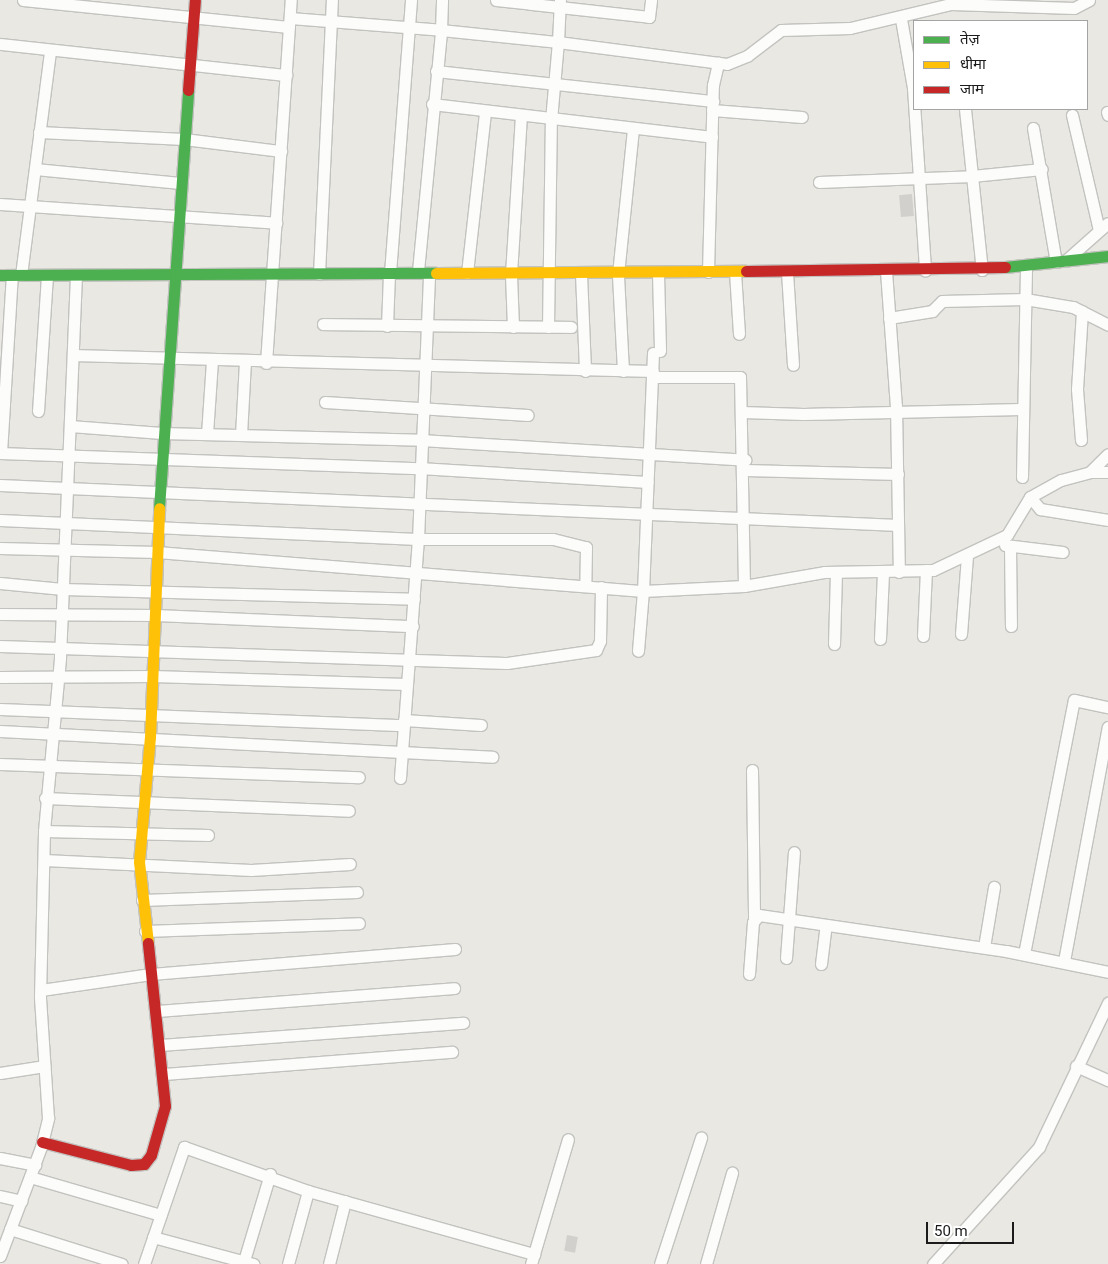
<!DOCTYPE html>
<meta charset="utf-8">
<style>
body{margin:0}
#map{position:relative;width:1108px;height:1264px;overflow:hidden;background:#eae8e3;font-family:Roboto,"Noto Sans Devanagari",sans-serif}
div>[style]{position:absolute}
.building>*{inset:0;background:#d2d0cc;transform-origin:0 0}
.roads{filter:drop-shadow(1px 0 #c2c2bf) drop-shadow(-1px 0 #c2c2bf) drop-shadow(0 1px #c2c2bf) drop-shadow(0 -1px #c2c2bf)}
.street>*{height:11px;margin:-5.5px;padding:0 5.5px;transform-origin:5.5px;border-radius:5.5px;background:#fcfcfb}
.fast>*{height:11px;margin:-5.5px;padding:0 5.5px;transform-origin:5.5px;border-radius:5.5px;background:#4caf50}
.slow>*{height:11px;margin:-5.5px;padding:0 5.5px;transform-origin:5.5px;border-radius:5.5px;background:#ffc107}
.jam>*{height:11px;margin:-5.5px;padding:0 5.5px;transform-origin:5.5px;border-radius:5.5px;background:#c62828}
span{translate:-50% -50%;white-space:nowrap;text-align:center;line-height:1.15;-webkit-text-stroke:4px #fff;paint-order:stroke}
.legend{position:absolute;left:913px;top:20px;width:175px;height:90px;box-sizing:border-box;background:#fff;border:1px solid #a4a4a4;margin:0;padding:6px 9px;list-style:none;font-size:15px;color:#1b1b1b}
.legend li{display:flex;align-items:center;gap:10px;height:25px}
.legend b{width:25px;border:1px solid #a4a4a4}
.scale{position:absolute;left:926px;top:1222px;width:88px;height:22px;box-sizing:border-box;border:2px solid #1b1b1b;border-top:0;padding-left:6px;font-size:15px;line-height:18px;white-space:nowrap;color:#1b1b1b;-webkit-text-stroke:4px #fff;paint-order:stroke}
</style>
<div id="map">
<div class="building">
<i style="left:912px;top:194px;width:22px;height:13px;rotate:85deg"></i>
<i style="left:567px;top:1235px;width:11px;height:16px;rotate:10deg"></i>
</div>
<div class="roads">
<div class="street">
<i style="left:23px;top:0;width:267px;rotate:5.8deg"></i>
<i style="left:496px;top:0;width:154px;rotate:6.3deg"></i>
<i style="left:649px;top:17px;width:17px;rotate:-83deg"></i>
<i style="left:290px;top:18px;width:151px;rotate:4.5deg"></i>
<i style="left:441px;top:30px;width:30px;rotate:-88deg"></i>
<i style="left:901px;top:19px;width:70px;rotate:80.1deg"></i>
<i style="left:913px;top:88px;width:183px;rotate:86.2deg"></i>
<i style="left:0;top:44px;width:288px;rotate:6.2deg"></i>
<i style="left:436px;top:71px;width:279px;rotate:6.2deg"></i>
<i style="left:432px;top:104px;width:282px;rotate:6.7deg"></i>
<i style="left:965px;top:109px;width:162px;rotate:84deg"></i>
<i style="left:712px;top:110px;width:90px;rotate:4.4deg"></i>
<i style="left:1107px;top:112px;width:3px;rotate:72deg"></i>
<i style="left:1072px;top:115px;width:118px;rotate:76.8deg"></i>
<i style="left:1033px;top:128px;width:136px;rotate:80.3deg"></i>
<i style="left:39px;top:132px;width:145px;rotate:2.8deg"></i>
<i style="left:184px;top:139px;width:98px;rotate:7.1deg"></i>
<i style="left:35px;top:169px;width:146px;rotate:5.5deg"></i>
<i style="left:819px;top:182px;width:153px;rotate:-2.2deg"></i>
<i style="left:972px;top:176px;width:70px;rotate:-5.7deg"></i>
<i style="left:0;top:204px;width:277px;rotate:3.9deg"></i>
<i style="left:1065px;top:261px;width:57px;rotate:-41.5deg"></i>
<i style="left:418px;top:271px;width:242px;rotate:-84.5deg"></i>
<i style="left:441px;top:30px;width:118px;rotate:5.9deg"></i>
<i style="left:558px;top:42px;width:42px;rotate:-87.3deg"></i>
<i style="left:886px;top:271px;width:135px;rotate:85.8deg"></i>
<i style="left:896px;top:406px;width:166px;rotate:89deg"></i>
<i style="left:708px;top:272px;width:187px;rotate:-88.5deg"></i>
<i style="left:713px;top:85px;width:23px;rotate:-77deg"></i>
<i style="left:735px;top:272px;width:62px;rotate:86.3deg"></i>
<i style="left:787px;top:272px;width:93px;rotate:86.3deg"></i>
<i style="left:390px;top:273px;width:274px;rotate:-85.6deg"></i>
<i style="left:467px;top:273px;width:161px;rotate:-83.6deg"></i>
<i style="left:658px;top:273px;width:78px;rotate:88.5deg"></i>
<i style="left:319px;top:274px;width:274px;rotate:-87.3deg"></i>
<i style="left:581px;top:274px;width:97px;rotate:87.6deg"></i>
<i style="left:21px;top:275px;width:226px;rotate:-82.6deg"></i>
<i style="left:889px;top:318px;width:44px;rotate:-9.2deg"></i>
<i style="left:932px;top:311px;width:14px;rotate:-45deg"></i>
<i style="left:942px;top:301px;width:83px;rotate:-1.4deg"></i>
<i style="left:1025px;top:299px;width:49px;rotate:9.5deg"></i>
<i style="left:1073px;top:307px;width:39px;rotate:27deg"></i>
<i style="left:323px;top:324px;width:248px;rotate:0.7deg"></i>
<i style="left:387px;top:326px;width:53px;rotate:-87.8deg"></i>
<i style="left:513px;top:327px;width:53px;rotate:-92.2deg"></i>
<i style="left:511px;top:274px;width:157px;rotate:-86.4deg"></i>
<i style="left:548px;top:327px;width:207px;rotate:-89.2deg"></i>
<i style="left:551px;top:120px;width:78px;rotate:-84.9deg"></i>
<i style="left:558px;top:42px;width:170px;rotate:7.4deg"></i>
<i style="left:727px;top:64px;width:22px;rotate:-22deg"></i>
<i style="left:747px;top:56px;width:43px;rotate:-37.4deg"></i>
<i style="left:781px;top:30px;width:69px;rotate:-1.7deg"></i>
<i style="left:850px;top:28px;width:104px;rotate:-13.4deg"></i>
<i style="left:951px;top:4px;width:123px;rotate:1.9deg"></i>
<i style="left:1074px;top:8px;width:17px;rotate:-28deg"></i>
<i style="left:653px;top:353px;width:238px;rotate:92.4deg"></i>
<i style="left:643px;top:591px;width:101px;rotate:-2.8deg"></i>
<i style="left:744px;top:586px;width:81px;rotate:-9.9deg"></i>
<i style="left:824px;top:572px;width:109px;rotate:-1.1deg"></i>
<i style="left:933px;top:570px;width:82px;rotate:-25.3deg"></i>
<i style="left:1007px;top:535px;width:44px;rotate:-58.8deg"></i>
<i style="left:1030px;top:497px;width:16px;rotate:50deg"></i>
<i style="left:1040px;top:509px;width:69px;rotate:9.2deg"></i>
<i style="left:73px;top:355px;width:580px;rotate:1.58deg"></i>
<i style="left:266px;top:363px;width:364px;rotate:-86.1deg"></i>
<i style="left:623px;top:371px;width:97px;rotate:-93deg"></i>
<i style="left:618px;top:274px;width:146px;rotate:-84.1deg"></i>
<i style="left:652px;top:377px;width:88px"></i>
<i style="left:740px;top:377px;width:209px;rotate:88.9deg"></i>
<i style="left:325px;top:402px;width:203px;rotate:3.7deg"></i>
<i style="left:38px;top:411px;width:135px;rotate:-86.2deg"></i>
<i style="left:742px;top:412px;width:61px;rotate:1.9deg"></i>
<i style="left:803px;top:414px;width:218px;rotate:-1.3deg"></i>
<i style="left:70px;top:426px;width:92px;rotate:4.4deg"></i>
<i style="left:162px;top:433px;width:259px;rotate:1.5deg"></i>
<i style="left:421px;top:440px;width:325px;rotate:3.5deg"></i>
<i style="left:207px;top:434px;width:73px;rotate:-86.1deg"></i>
<i style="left:241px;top:435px;width:73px;rotate:-86.9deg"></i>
<i style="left:1081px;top:440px;width:51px;rotate:-94.5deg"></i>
<i style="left:1077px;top:389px;width:78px;rotate:-86.3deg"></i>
<i style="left:0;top:453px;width:419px;rotate:2.1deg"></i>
<i style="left:419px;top:468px;width:229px;rotate:3.5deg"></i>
<i style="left:1px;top:453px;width:178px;rotate:-86.5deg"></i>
<i style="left:745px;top:470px;width:153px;rotate:1.5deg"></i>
<i style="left:1090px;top:472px;width:18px"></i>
<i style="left:1022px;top:477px;width:212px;rotate:-88.9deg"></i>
<i style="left:0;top:485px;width:899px;rotate:2.55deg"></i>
<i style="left:1030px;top:497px;width:35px;rotate:-29deg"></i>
<i style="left:1061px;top:480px;width:30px;rotate:-15deg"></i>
<i style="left:1090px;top:472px;width:25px;rotate:-45deg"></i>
<i style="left:0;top:520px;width:418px;rotate:2.6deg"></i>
<i style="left:418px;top:539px;width:135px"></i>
<i style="left:553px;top:539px;width:34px;rotate:14deg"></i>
<i style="left:586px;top:547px;width:39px;rotate:91deg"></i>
<i style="left:1005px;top:545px;width:58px;rotate:6.9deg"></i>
<i style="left:1010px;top:546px;width:80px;rotate:89.3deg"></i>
<i style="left:0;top:548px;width:157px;rotate:1.5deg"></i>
<i style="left:157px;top:552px;width:488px;rotate:4.6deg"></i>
<i style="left:643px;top:591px;width:60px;rotate:94.8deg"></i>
<i style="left:0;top:583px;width:63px;rotate:5.4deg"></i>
<i style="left:63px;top:589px;width:351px;rotate:1.6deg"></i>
<i style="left:0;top:614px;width:156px;rotate:0.4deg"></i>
<i style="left:156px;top:615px;width:257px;rotate:2.5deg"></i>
<i style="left:961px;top:634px;width:78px;rotate:-85.6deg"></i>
<i style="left:923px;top:636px;width:66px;rotate:-87.4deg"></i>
<i style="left:880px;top:639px;width:66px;rotate:-87.4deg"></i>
<i style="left:834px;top:644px;width:71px;rotate:-88.4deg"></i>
<i style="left:0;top:646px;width:507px;rotate:1.92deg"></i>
<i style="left:507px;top:663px;width:90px;rotate:-8.3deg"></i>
<i style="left:596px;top:650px;width:10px;rotate:-66deg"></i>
<i style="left:600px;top:641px;width:54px;rotate:-88.9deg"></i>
<i style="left:0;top:677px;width:153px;rotate:-0.4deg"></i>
<i style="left:153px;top:676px;width:253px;rotate:1.8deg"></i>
<i style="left:0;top:709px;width:403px;rotate:2.3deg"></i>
<i style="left:404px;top:720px;width:77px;rotate:3.7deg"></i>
<i style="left:0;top:731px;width:493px;rotate:3deg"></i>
<i style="left:0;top:764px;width:359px;rotate:2.1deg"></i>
<i style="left:752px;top:770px;width:148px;rotate:89.2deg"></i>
<i style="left:400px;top:778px;width:240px;rotate:-85.7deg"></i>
<i style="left:418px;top:539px;width:266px;rotate:-87.6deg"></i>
<i style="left:45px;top:798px;width:304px;rotate:2.4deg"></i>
<i style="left:44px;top:831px;width:164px;rotate:1.4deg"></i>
<i style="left:44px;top:860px;width:207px;rotate:2.8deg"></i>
<i style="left:251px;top:870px;width:99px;rotate:-3.5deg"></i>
<i style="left:142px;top:900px;width:215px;rotate:-2.1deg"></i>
<i style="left:145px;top:931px;width:214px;rotate:-2.1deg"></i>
<i style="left:984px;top:947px;width:61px;rotate:-80.5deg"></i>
<i style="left:1024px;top:954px;width:259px;rotate:-78.9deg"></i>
<i style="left:1074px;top:700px;width:35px;rotate:12deg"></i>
<i style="left:786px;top:958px;width:106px;rotate:-85.7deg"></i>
<i style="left:1064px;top:961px;width:238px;rotate:-79.4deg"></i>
<i style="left:821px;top:964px;width:39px;rotate:-83deg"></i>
<i style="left:749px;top:974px;width:52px;rotate:-85.6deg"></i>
<i style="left:753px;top:922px;width:9px;rotate:-49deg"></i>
<i style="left:759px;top:915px;width:250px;rotate:8.3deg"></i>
<i style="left:1006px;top:951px;width:104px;rotate:11.6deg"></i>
<i style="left:41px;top:990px;width:111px;rotate:-8.3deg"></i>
<i style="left:151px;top:974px;width:305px;rotate:-4.7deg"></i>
<i style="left:157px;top:1011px;width:298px;rotate:-4.4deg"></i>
<i style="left:160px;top:1045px;width:304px;rotate:-4.2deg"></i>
<i style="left:1076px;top:1066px;width:35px;rotate:24deg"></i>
<i style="left:0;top:1073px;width:45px;rotate:-9deg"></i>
<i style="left:164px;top:1074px;width:289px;rotate:-4.4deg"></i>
<i style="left:0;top:1158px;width:36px;rotate:11deg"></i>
<i style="left:30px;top:1177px;width:136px;rotate:16.2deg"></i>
<i style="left:0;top:1196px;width:22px;rotate:13deg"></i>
<i style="left:10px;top:1229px;width:117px;rotate:17.4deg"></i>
<i style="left:153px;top:1237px;width:104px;rotate:15.1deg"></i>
<i style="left:0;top:1256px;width:116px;rotate:-69.4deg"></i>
<i style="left:41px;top:1147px;width:30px;rotate:-76deg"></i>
<i style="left:48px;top:1118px;width:122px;rotate:-93.8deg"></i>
<i style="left:40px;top:996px;width:165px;rotate:-88.6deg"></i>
<i style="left:44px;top:831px;width:175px;rotate:-84.7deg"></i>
<i style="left:60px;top:657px;width:382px;rotate:-87.6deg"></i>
<i style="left:144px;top:1264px;width:124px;rotate:-71.1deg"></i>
<i style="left:184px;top:1147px;width:132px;rotate:19.5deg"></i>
<i style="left:308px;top:1191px;width:235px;rotate:15.6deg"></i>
<i style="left:243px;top:1264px;width:94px;rotate:-73.3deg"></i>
<i style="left:288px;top:1264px;width:76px;rotate:-74.7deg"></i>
<i style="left:329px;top:1264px;width:65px;rotate:-75.7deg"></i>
<i style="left:531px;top:1264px;width:130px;rotate:-73.5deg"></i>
<i style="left:660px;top:1264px;width:133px;rotate:-72deg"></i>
<i style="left:706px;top:1264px;width:95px;rotate:-74.1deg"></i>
<i style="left:933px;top:1264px;width:158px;rotate:-47.8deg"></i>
<i style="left:1039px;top:1147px;width:160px;rotate:-64.4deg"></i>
</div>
<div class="fast">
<i style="left:1005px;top:267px;width:104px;rotate:-6.1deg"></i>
<i style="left:0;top:275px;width:436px;rotate:-0.3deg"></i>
<i style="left:159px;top:508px;width:419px;rotate:-86deg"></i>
</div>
<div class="slow">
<i style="left:436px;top:273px;width:310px;rotate:-0.4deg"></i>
<i style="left:148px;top:943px;width:81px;rotate:-96.3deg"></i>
<i style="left:139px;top:862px;width:125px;rotate:-85deg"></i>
<i style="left:150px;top:737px;width:229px;rotate:-87.7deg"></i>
</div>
<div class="jam">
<i style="left:188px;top:90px;width:90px;rotate:-85.6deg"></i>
<i style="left:746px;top:271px;width:259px;rotate:-0.9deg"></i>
<i style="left:42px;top:1142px;width:92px;rotate:14.5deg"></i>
<i style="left:131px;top:1165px;width:13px;rotate:-4deg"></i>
<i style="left:144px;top:1164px;width:11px;rotate:-52deg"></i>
<i style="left:151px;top:1155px;width:51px;rotate:-74.1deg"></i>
<i style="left:165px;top:1106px;width:164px;rotate:-96deg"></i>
</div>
</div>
<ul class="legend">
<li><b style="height:6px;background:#4caf50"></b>तेज़</li>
<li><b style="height:6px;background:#ffc107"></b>धीमा</li>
<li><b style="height:6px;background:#c62828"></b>जाम</li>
</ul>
<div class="scale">50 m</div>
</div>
